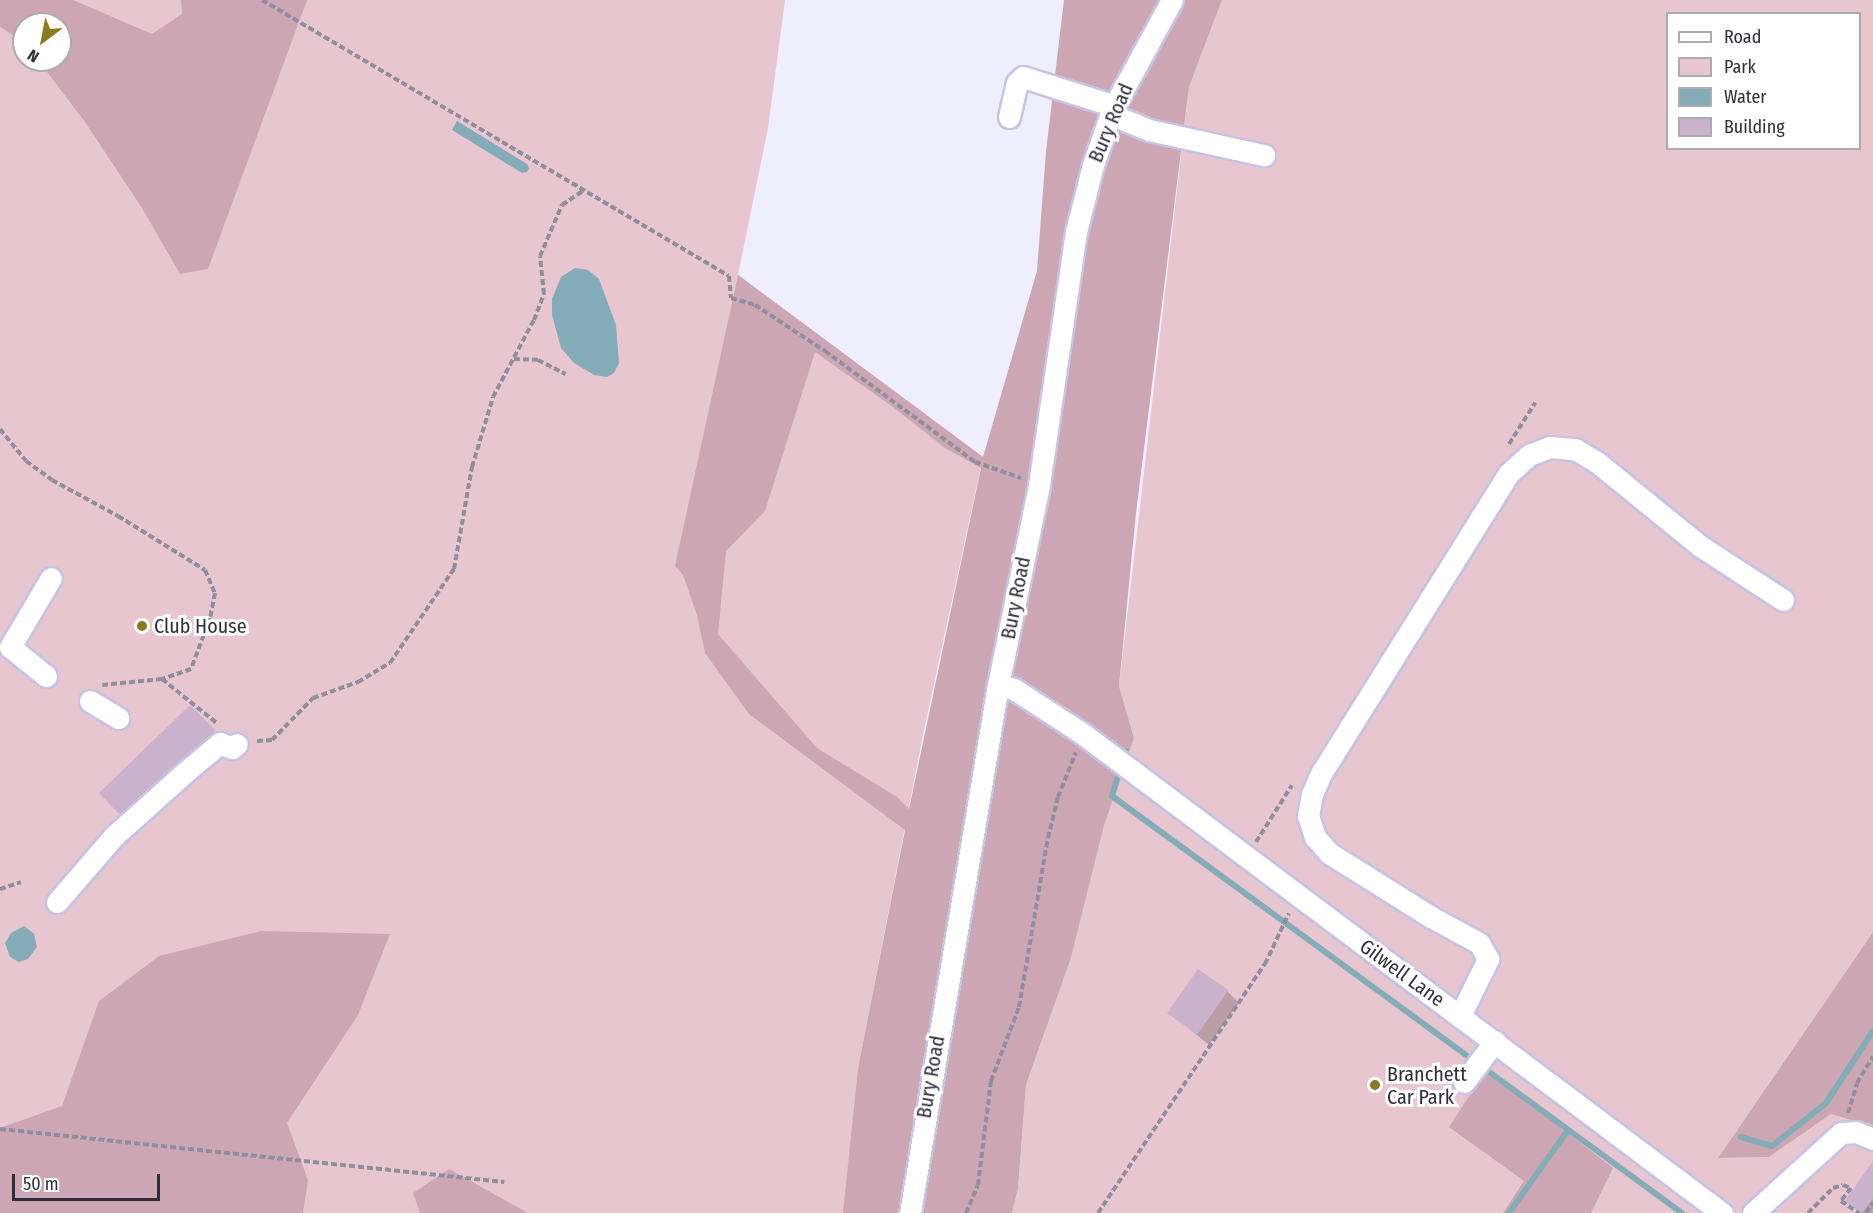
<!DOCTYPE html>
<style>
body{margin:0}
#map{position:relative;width:1873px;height:1213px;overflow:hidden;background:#efeefc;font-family:"Fira Sans Condensed",sans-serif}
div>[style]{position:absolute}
.green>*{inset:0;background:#e8c6d0}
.forest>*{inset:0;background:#cca6b2}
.water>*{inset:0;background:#84abb8}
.shadow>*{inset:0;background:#0003;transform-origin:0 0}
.stream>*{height:6px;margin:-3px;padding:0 3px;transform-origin:3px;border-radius:3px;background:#84abb8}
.building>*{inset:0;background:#cab1cc;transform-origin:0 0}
.path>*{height:4px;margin-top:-2px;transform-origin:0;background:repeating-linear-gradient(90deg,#8f8e9c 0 6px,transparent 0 9px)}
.roads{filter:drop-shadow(2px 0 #c6c3e5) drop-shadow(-2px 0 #c6c3e5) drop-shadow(0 2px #c6c3e5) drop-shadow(0 -2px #c6c3e5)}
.minor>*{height:21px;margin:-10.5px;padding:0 10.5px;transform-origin:10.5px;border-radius:10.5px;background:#fff}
.dots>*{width:16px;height:16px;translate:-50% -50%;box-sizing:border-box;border:3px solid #fff;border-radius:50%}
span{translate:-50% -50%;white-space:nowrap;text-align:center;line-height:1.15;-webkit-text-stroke:6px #fff;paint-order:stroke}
.street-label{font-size:20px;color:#2e2d3a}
.poi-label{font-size:20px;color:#2e2d3a}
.left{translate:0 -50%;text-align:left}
.legend{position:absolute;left:1666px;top:12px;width:195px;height:138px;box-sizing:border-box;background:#fff;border:2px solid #ababb0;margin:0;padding:8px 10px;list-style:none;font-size:18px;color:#2e2d3a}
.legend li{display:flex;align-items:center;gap:12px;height:30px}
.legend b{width:30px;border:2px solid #ababb0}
.north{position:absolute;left:12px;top:12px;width:60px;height:60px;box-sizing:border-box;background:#fff;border:2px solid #ababb0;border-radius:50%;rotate:212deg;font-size:16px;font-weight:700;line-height:24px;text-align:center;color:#2e2d3a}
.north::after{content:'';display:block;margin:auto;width:21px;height:27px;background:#8b7b20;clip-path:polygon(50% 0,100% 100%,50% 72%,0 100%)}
.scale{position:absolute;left:12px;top:1174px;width:148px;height:27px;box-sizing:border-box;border:3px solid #2e2d3a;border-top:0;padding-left:8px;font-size:18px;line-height:21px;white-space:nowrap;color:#2e2d3a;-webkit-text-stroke:4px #fff;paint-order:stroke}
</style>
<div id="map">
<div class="green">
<i style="clip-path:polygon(evenodd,0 0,785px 0,768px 128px,738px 275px,983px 457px,924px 730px,858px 1068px,844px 1213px,0 1213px,0 0,24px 24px,60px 24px,60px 60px,24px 60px,24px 24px)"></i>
<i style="clip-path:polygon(evenodd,1222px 0,1873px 0,1873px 932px,1718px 1158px,1769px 1157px,1831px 1114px,1873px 1078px,1873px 1213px,1012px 1213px,1018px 1189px,1026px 1085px,1071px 958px,1104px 826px,1134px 738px,1119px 686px,1189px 87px,1222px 0,1668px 14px,1860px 14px,1860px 148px,1668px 148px,1668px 14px)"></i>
</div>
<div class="forest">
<i style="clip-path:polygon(0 0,73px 0,152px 34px,182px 14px,181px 0,307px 0,208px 269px,180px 274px,142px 208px,85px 122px,38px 60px,60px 60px,60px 24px,24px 24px,24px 42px,0 27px)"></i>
<i style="clip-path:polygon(evenodd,1064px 0,1222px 0,1189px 87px,1136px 513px,1119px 686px,1134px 738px,1104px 826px,1071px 958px,1026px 1085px,1018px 1189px,1012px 1213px,843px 1213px,858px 1068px,905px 830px,749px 714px,705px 653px,697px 615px,683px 575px,675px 566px,738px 275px,983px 457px,1037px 271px,1046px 151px,1064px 0,815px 352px,893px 407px,945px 448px,981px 468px,909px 809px,897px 797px,817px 748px,718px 634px,726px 551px,765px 511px,815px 352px)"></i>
<i style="clip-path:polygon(261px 931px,390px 934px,358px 1015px,287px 1123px,308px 1180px,303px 1213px,0 1213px,0 1128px,62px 1106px,99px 1001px,159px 956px)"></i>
<i style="clip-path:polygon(1873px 932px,1873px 1126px,1831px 1114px,1769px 1157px,1718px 1158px)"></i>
<i style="clip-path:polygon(1486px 1070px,1613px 1168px,1591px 1213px,1503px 1213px,1524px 1181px,1449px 1127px)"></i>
<i style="clip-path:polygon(449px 1169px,526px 1212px,526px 1213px,420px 1213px,413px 1193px)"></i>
</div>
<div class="water">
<i style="clip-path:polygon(457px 121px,527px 164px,529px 168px,527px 172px,522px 173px,452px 130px)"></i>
<i style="clip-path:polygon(575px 268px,588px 270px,599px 279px,616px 325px,619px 363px,614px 373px,607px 377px,594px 375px,574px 363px,561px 348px,552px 315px,552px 299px,561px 277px)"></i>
<i style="clip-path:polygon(24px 926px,34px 934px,37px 947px,28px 959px,19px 962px,10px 957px,5px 943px,11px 933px)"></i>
</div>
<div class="shadow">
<i style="left:190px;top:707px;width:51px;height:124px;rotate:45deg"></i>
<i style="clip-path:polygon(1227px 991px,1239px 1003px,1209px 1045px,1169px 1012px)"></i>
<i style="clip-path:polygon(1873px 1173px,1873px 1213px,1861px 1213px,1847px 1201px)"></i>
</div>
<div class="stream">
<i style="left:1126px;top:751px;width:47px;rotate:107.3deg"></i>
<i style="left:1112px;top:796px;width:5px;rotate:37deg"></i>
<i style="left:1116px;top:799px;width:701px;rotate:36.18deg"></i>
<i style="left:1741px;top:1137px;width:32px;rotate:16deg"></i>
<i style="left:1772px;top:1146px;width:69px;rotate:-38.5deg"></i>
<i style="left:1826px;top:1103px;width:86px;rotate:-56.9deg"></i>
<i style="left:1509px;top:1213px;width:102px;rotate:-54.6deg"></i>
</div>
<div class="building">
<i style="clip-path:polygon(190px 705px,215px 730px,119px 814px,99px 793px)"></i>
<i style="left:1198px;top:969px;width:37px;height:54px;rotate:35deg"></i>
<i style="clip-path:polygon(1873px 1161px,1873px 1198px,1862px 1213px,1845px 1201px)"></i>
</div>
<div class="path">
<i style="left:262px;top:0;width:542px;rotate:30.58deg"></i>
<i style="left:729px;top:276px;width:22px;rotate:85deg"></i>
<i style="left:731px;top:298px;width:25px;rotate:16deg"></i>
<i style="left:755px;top:305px;width:84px;rotate:33.3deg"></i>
<i style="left:825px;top:351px;width:187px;rotate:36.5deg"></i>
<i style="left:975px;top:462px;width:49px;rotate:19.2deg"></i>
<i style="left:514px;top:359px;width:24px;rotate:2deg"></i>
<i style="left:538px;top:360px;width:31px;rotate:27deg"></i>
<i style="left:0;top:429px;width:41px;rotate:50.9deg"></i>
<i style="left:26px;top:461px;width:32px;rotate:36deg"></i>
<i style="left:52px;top:480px;width:75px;rotate:28.6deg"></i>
<i style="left:118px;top:516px;width:102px;rotate:31.8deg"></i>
<i style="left:205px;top:570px;width:25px;rotate:67deg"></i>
<i style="left:215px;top:593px;width:25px;rotate:101deg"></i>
<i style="left:210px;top:618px;width:54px;rotate:110.4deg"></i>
<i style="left:191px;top:669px;width:31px;rotate:161deg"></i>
<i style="left:162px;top:679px;width:60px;rotate:174.3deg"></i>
<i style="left:1509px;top:444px;width:49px;rotate:-57.6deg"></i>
<i style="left:162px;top:679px;width:72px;rotate:38.8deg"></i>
<i style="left:257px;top:741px;width:15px;rotate:-4deg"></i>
<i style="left:272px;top:740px;width:59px;rotate:-45.7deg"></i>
<i style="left:313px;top:698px;width:48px;rotate:-19.6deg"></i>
<i style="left:358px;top:682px;width:37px;rotate:-31deg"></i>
<i style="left:390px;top:663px;width:114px;rotate:-55.8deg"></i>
<i style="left:454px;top:569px;width:104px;rotate:-80deg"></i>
<i style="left:472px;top:467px;width:73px;rotate:-73.3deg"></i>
<i style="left:493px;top:397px;width:87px;rotate:-62deg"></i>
<i style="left:534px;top:320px;width:28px;rotate:-69deg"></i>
<i style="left:544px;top:294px;width:38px;rotate:-96deg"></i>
<i style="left:540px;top:256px;width:56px;rotate:-66.7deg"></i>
<i style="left:562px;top:205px;width:25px;rotate:-34deg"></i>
<i style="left:1256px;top:842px;width:67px;rotate:-57.7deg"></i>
<i style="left:0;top:889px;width:22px;rotate:-18deg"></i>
<i style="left:1848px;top:1113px;width:31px;rotate:-73deg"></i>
<i style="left:1857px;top:1083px;width:31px;rotate:-59deg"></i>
<i style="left:0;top:1129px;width:507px;rotate:6deg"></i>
<i style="left:966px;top:1213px;width:30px;rotate:-67deg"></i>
<i style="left:978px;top:1185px;width:105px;rotate:-82.9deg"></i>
<i style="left:991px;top:1081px;width:79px;rotate:-69.3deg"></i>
<i style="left:1019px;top:1007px;width:171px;rotate:-80.3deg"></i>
<i style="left:1048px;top:838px;width:42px;rotate:-76.3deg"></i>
<i style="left:1058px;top:797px;width:48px;rotate:-68.2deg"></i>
<i style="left:1098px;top:1213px;width:300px;rotate:-56.2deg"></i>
<i style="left:1265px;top:964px;width:56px;rotate:-64.8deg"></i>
<i style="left:1808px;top:1213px;width:35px;rotate:-45deg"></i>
<i style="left:1833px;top:1188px;width:10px;rotate:-17deg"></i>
<i style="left:1843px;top:1185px;width:9px;rotate:21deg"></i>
<i style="left:1851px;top:1188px;width:16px;rotate:128deg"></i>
<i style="left:1841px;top:1201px;width:22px;rotate:34deg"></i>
<i style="left:1866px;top:1213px;width:12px;rotate:-55deg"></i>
</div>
<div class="roads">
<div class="minor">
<i style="left:1110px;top:114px;width:42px;rotate:22.3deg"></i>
<i style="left:1149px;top:130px;width:118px;rotate:12.3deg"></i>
<i style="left:1009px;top:117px;width:35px;rotate:-77deg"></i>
<i style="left:1017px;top:83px;width:8px;rotate:-45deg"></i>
<i style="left:1023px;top:77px;width:96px;rotate:17.5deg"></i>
<i style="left:46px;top:676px;width:46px;rotate:-141.1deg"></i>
<i style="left:10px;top:647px;width:80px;rotate:-59.3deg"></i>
<i style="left:998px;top:685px;width:16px;rotate:14deg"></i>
<i style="left:1014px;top:689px;width:82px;rotate:33.1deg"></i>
<i style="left:1083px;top:734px;width:799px;rotate:36.86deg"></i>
<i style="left:90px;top:701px;width:33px;rotate:31deg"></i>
<i style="left:57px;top:902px;width:87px;rotate:-49.2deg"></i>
<i style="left:114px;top:836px;width:93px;rotate:-41.9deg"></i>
<i style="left:183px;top:774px;width:48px;rotate:-40deg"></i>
<i style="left:220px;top:743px;width:13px;rotate:23deg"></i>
<i style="left:232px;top:748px;width:6px;rotate:-39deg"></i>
<i style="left:1460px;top:1016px;width:64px;rotate:-63.8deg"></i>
<i style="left:1488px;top:959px;width:18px;rotate:-119deg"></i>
<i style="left:1479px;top:943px;width:55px;rotate:-151.6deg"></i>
<i style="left:1431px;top:917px;width:120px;rotate:-147.9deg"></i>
<i style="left:1329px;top:853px;width:21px;rotate:-131deg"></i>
<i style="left:1315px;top:837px;width:22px;rotate:-108deg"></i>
<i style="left:1308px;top:816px;width:22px;rotate:-80deg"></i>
<i style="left:1312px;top:794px;width:24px;rotate:-66deg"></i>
<i style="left:1322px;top:772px;width:351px;rotate:-58deg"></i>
<i style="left:1508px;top:474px;width:28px;rotate:-42deg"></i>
<i style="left:1529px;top:455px;width:22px;rotate:-21deg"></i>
<i style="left:1550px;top:447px;width:25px;rotate:5deg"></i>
<i style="left:1575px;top:449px;width:27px;rotate:31deg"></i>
<i style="left:1598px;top:463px;width:132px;rotate:39.1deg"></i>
<i style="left:1700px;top:546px;width:99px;rotate:33deg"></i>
<i style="left:1464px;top:1082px;width:51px;rotate:-52.9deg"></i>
<i style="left:910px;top:1213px;width:535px;rotate:-80.54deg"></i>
<i style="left:998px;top:685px;width:204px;rotate:-78.4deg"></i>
<i style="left:1039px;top:485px;width:256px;rotate:-81.7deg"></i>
<i style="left:1076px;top:232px;width:69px;rotate:-75.8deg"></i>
<i style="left:1093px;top:165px;width:58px;rotate:-70.9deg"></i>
<i style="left:1112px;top:110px;width:125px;rotate:-61.4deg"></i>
<i style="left:1753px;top:1213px;width:119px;rotate:-42.3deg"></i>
<i style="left:1841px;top:1133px;width:15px;rotate:-4deg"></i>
<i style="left:1856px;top:1132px;width:18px;rotate:22deg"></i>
</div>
</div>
<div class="dots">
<i style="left:142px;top:626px;background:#8b7b20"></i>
<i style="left:1375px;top:1085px;background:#8b7b20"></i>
</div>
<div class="street-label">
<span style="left:1111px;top:123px;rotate:-67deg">Bury Road</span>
<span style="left:1016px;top:598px;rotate:-79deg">Bury Road</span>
<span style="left:1402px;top:973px;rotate:36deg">Gilwell Lane</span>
<span style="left:931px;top:1077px;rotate:-80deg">Bury Road</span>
</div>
<div class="poi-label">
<span class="left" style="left:154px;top:626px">Club House</span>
<span class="left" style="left:1387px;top:1086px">Branchett<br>Car Park</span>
</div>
<ul class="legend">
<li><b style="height:8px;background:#fff"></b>Road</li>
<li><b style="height:16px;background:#e8c6d0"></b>Park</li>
<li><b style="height:16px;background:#84abb8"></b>Water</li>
<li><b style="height:16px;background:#cab1cc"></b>Building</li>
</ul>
<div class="north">N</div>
<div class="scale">50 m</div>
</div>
